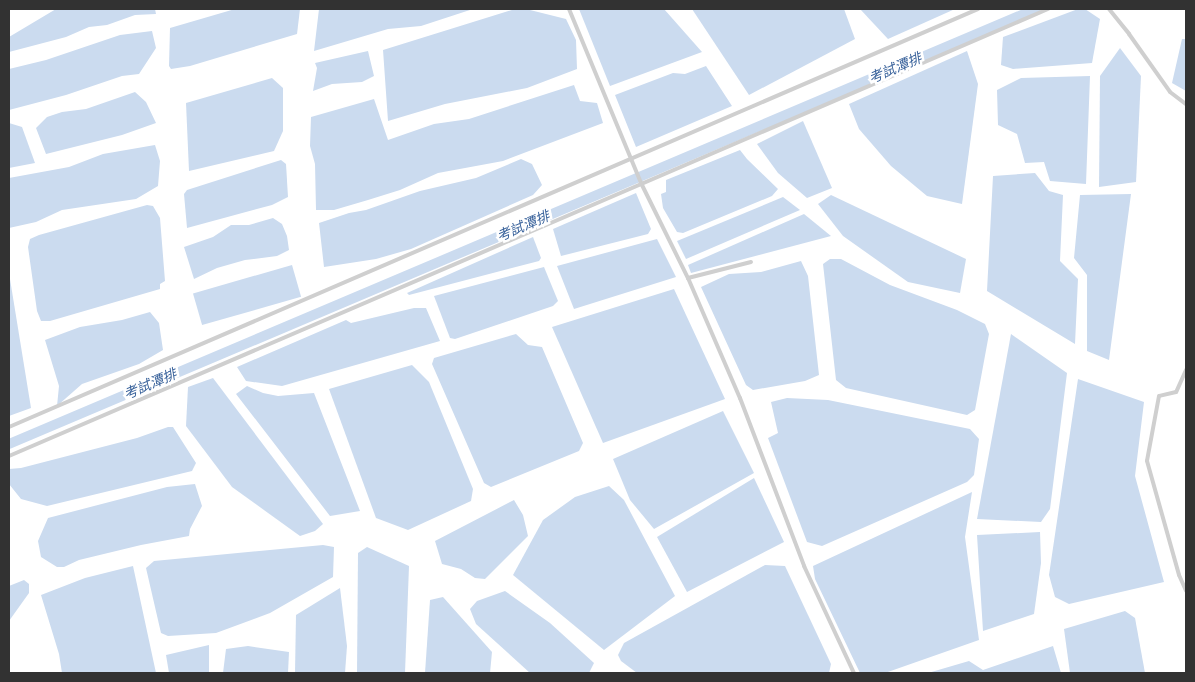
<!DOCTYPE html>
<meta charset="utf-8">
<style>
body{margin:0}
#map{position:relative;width:1195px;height:682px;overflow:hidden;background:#fff;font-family:Inter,"Noto Sans TC",sans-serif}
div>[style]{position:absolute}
.water>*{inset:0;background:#cbdbef;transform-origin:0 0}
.canal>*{height:10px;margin:-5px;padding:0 5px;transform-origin:5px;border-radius:5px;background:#cbdbef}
.lane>*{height:4px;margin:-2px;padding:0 2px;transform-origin:2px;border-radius:2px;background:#cfcfcf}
span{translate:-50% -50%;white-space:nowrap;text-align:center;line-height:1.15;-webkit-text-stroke:5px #fff;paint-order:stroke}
.water-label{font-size:14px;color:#39629b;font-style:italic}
.frame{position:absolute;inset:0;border:10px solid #323232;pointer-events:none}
</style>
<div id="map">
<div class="water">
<i style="clip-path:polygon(56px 9px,155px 9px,156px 14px,135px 15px,107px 25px,89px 27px,66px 37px,9px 52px,9px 37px)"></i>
<i style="clip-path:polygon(235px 9px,300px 9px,297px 34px,190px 66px,171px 69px,169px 66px,170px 28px)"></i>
<i style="clip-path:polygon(319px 9px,473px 9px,421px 26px,388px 29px,314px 51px)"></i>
<i style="clip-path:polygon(515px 9px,526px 9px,566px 19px,576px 40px,577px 69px,527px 88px,445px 104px,388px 121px,383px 50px)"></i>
<i style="clip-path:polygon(579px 9px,664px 9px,702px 52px,610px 86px)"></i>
<i style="clip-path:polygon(692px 9px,844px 9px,855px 39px,749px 95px)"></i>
<i style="clip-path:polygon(860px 9px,955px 9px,888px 39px)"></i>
<i style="clip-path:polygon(1078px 9px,1085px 9px,1100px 19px,1092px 63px,1013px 69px,1001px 65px,1003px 37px)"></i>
<i style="clip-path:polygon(152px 31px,156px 48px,139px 74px,122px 76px,66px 95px,9px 110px,9px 69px,46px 60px,120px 35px)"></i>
<i style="clip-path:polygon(1182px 39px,1186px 39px,1186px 91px,1172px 83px)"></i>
<i style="clip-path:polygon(1120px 48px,1141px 76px,1136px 182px,1099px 187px,1100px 76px)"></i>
<i style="clip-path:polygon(368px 51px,374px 76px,362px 82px,332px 84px,313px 91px,317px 68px,315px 63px)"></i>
<i style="clip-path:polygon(967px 51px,978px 84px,962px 204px,927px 196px,891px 166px,859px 129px,849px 104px)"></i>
<i style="clip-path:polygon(706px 66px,732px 106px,636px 147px,615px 95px,673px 73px,685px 74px)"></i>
<i style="clip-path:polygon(1090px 76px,1086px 184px,1050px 181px,1044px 162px,1025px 163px,1017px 134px,998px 125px,997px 90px,1021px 78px)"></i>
<i style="clip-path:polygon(272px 78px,283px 88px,283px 131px,274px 151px,189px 171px,186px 103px)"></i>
<i style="clip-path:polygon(574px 85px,580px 101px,597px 103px,603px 123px,503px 161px,438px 173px,400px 190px,368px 200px,334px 210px,316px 210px,315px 164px,310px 146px,311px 117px,374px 99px,388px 140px,434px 124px,469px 119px)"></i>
<i style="clip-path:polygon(135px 92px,146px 102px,156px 123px,122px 135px,46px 154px,36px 128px,47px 117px,62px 112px,86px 109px)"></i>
<i style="clip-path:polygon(803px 121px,832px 188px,807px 198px,778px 173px,757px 144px)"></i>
<i style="clip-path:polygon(9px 123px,22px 127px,35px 163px,9px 168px)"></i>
<i style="clip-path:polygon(155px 145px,160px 161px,158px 186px,136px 199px,62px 210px,36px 222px,9px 228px,9px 178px,69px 167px,103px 154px)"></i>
<i style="clip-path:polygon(740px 150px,747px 159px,778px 189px,772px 196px,683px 233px,677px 232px,663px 208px,661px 194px,666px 192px,666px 180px)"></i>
<i style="clip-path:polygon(521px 159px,532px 164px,542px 185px,533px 195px,411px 249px,376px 259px,324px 267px,319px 223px,349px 213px,366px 210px,420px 191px,476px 178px)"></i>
<i style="clip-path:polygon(281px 160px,286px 164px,288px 197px,272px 205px,187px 228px,184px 194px,187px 190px)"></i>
<i style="clip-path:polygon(1035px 173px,1049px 191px,1063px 195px,1060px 261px,1078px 279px,1075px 344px,987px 291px,993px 176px)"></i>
<i style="clip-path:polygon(636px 193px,651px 229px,648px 234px,561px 256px,553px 229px)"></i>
<i style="clip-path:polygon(1131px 194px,1109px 360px,1087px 351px,1087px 275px,1074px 258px,1080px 195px)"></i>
<i style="clip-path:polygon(831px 195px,966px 259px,960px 293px,908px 282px,843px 236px,818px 204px)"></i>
<i style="clip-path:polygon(783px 197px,800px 210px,686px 259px,677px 241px)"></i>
<i style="clip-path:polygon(147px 205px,153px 206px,160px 218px,165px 281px,160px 284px,160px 289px,50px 321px,41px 321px,37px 311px,28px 247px,30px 239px,39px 235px)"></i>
<i style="clip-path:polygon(804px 214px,831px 236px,691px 273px,688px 265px)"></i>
<i style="clip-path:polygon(273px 218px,282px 224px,287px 236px,289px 250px,277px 256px,245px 260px,217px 268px,194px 279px,184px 247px,213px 237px,231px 225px,249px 225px)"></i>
<i style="clip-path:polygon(533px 237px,541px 258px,539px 261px,409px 295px,407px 293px)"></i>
<i style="clip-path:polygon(657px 239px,676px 277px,574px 309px,557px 266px)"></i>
<i style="clip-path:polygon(830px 259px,841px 259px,890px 285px,957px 310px,985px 324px,989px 334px,975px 410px,967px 415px,846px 388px,836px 380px,823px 264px)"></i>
<i style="clip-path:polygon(801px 261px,808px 276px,819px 375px,805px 381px,753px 390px,746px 385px,701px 287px,729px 274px,761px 272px)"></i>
<i style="left:292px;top:265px;width:33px;height:103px;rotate:74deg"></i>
<i style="clip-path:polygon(544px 267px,558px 301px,553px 306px,455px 339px,450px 338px,434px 296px)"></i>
<i style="clip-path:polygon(9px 273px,31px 408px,9px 416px)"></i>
<i style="clip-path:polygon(674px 289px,725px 399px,603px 443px,552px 327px)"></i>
<i style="clip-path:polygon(414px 308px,426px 308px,440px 341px,282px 386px,246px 381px,237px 367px,346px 320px,351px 323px)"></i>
<i style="clip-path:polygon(150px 312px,159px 323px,163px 350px,139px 364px,82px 384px,57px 406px,59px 386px,45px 340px,80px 327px,122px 320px)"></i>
<i style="clip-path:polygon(516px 334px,528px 345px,542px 347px,583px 443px,579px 451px,491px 487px,484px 483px,432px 364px,434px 358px)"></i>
<i style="clip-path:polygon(1011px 334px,1067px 373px,1050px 509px,1041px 522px,977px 519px)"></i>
<i style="clip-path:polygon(412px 365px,429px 382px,473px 489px,471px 501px,408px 530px,376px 518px,329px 389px)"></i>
<i style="clip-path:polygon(213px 378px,323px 524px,315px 531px,300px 536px,232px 487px,186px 426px,188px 387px)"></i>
<i style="clip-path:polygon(1078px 379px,1144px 402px,1135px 476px,1164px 582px,1069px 604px,1055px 597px,1049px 575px)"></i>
<i style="clip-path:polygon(247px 386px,263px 393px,278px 396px,314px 393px,360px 511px,330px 516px,236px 394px)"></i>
<i style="clip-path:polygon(787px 398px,828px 400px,970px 429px,979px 439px,974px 475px,967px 482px,822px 546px,807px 542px,768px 438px,778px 433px,771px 402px)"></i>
<i style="clip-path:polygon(723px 411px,754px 473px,654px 529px,630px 500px,613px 459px)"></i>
<i style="clip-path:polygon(168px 427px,173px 427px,196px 463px,192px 471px,47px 506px,21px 499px,9px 484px,9px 469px,21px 468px,137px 438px)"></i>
<i style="clip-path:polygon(754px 478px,784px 542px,687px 592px,657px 537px)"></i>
<i style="clip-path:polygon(195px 484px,202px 506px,190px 529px,189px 536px,141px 545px,79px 560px,64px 567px,57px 567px,41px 557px,38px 541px,48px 518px,167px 487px)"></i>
<i style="clip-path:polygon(609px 486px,624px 500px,675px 596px,604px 650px,513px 575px,543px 520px,575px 497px)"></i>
<i style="clip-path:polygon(972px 492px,965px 537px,979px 640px,885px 673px,860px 673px,815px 579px,813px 566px)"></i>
<i style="clip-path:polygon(514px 500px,523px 515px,528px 536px,485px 579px,475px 578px,461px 569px,442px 564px,435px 541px)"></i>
<i style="clip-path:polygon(1040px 532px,1041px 563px,1034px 614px,983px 631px,977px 535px)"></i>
<i style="clip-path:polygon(323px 545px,334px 547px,333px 577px,270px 613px,216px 633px,168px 636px,161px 633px,146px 568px,154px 561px)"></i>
<i style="clip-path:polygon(367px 547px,409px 566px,405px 673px,357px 673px,358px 553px)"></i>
<i style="clip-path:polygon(765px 565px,785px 566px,831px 664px,829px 673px,637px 673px,621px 661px,618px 655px,624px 643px)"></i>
<i style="clip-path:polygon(133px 566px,156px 673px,62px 673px,59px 654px,41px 595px,85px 578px)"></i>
<i style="clip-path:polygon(24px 580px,29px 584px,29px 593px,9px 621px,9px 586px)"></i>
<i style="clip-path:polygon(340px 588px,347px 646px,345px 673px,295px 673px,296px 615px)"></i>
<i style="clip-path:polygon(505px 591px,550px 623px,594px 663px,589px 673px,530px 673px,476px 624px,470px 609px,477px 601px)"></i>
<i style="clip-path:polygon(443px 597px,492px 652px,490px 673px,425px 673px,430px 600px)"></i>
<i style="clip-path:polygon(1125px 611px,1135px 618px,1145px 673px,1070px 673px,1064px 629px)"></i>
<i style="clip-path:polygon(209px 645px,209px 673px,169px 673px,166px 655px)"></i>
<i style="clip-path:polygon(248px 646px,289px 652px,288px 673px,223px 673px,226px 649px)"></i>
<i style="clip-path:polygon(1053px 646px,1061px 673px,928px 673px,969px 661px,983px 670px)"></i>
</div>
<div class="canal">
<i style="left:9px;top:444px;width:1115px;rotate:-22.96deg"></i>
</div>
<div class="lane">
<i style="left:569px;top:9px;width:188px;rotate:67.5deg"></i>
<i style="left:641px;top:183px;width:106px;rotate:63.7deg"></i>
<i style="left:688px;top:278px;width:131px;rotate:66.6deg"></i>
<i style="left:740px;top:398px;width:180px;rotate:69.1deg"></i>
<i style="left:804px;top:566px;width:118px;rotate:65deg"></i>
<i style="left:1109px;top:9px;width:32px;rotate:51deg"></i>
<i style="left:1129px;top:34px;width:71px;rotate:54.7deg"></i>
<i style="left:1170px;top:92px;width:20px;rotate:37deg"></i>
<i style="left:688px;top:278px;width:65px;rotate:-14.3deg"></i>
<i style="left:1186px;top:370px;width:24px;rotate:114deg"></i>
<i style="left:1176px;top:392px;width:17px;rotate:167deg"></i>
<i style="left:1159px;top:396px;width:66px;rotate:100.5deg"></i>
<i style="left:1147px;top:461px;width:118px;rotate:74.3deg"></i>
<i style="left:1179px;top:575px;width:17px;rotate:66deg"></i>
<i style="left:9px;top:427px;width:1055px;rotate:-23.33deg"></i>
<i style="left:9px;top:456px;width:1131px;rotate:-23.28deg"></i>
</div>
<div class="water-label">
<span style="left:895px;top:68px;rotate:-23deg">考試潭排</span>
<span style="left:523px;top:226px;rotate:-23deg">考試潭排</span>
<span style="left:150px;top:384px;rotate:-23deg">考試潭排</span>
</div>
<div class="frame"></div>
</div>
